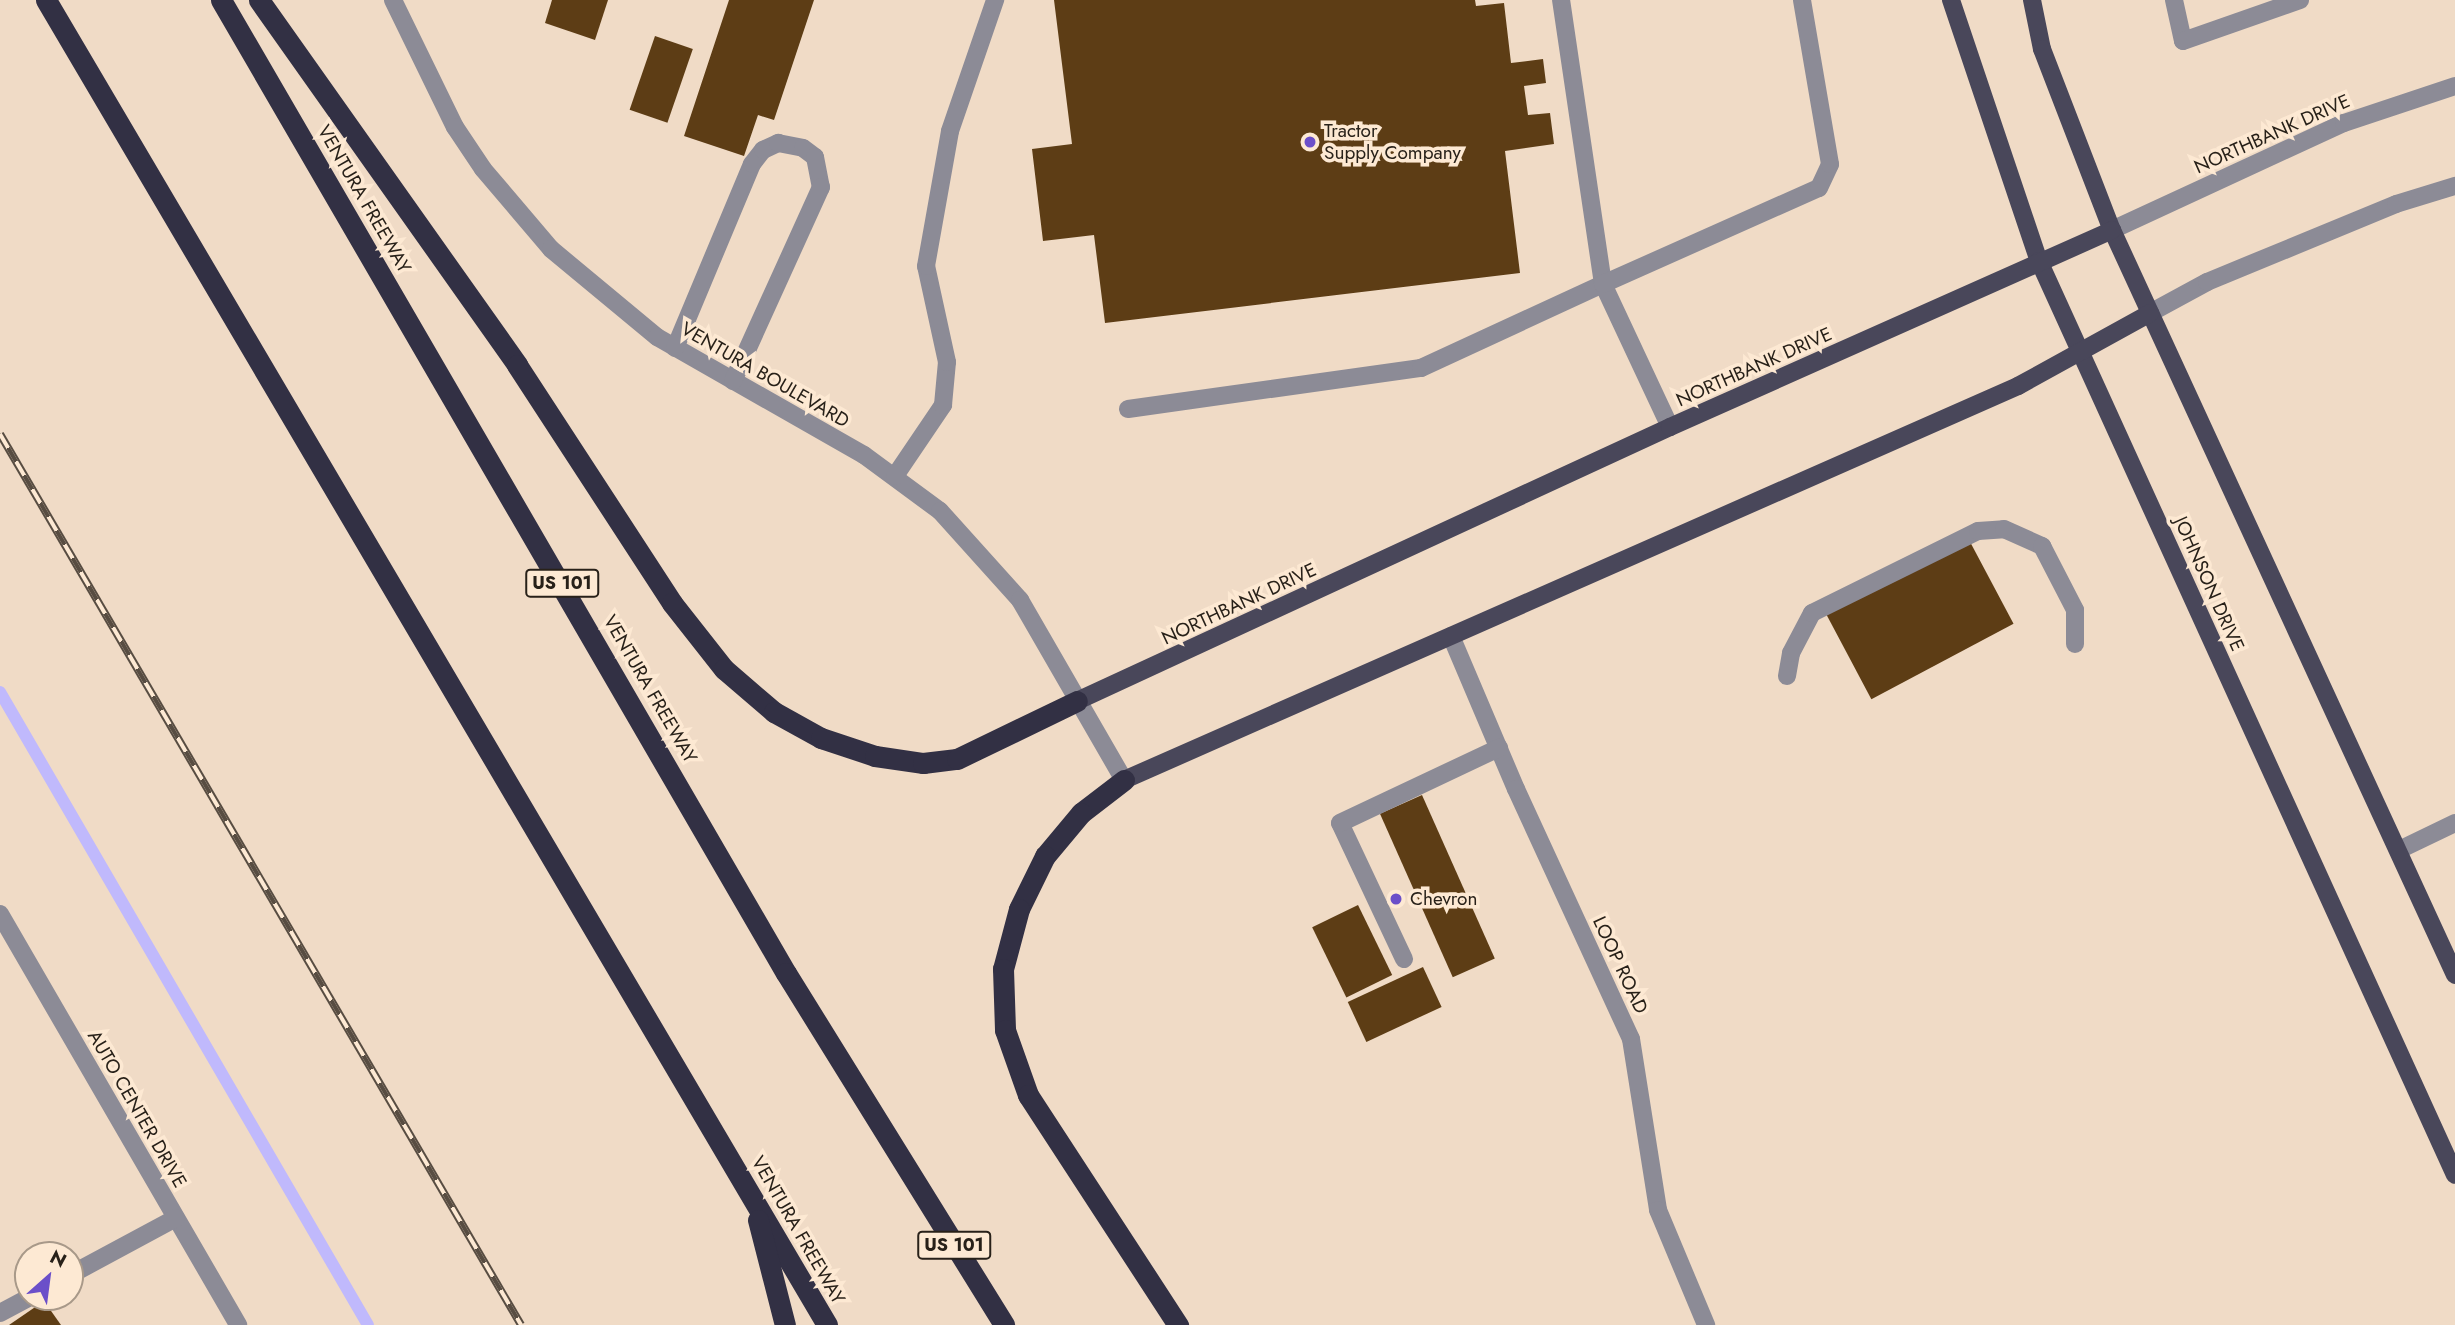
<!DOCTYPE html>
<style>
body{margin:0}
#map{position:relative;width:2455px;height:1325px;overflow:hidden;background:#f0dbc6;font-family:Jost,sans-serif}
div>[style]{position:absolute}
.stream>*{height:12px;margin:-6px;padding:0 6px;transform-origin:6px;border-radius:6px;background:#c0b9fc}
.building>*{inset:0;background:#5d3d15;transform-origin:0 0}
.minor>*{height:18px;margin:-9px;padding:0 9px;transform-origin:9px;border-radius:9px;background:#8c8b96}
.major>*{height:18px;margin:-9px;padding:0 9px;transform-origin:9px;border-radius:9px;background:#49475a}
.highway>*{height:21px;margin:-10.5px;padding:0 10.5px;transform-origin:10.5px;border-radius:10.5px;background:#323044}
.rail>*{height:8px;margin-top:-4px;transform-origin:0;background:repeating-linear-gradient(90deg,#fde9d3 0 16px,#584d42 0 32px);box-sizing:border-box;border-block:2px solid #584d42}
.dots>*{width:19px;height:19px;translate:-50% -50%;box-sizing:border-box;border:4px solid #fde9d3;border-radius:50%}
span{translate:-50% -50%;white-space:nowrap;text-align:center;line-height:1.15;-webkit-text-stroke:7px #fde9d3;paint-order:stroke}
.shield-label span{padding:2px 5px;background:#fde9d3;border:2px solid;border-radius:5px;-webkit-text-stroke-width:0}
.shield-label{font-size:18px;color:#282119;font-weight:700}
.poi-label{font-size:19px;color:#282119}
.left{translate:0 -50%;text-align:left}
.street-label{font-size:19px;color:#282119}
.north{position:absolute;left:14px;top:1241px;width:70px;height:70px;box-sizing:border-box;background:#fde9d3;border:2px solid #a89989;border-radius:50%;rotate:28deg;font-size:19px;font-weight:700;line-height:28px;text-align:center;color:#282119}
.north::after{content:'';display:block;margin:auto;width:24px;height:32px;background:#6b4fc9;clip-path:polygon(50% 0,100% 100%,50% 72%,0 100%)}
</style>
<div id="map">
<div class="stream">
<i style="left:0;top:692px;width:732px;rotate:59.83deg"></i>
</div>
<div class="building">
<i style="clip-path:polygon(552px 0,608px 0,595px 40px,545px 23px)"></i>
<i style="clip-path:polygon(729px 0,814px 0,774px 120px,758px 115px,744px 156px,684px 136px)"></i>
<i style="clip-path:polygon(1054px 0,1475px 0,1476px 6px,1504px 3px,1511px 63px,1543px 59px,1546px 83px,1524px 86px,1528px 115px,1550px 113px,1554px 144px,1505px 151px,1520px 273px,1105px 323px,1094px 235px,1043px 241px,1032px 149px,1072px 144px)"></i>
<i style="left:655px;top:36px;width:40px;height:78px;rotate:19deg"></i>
<i style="left:1968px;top:538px;width:97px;height:161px;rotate:62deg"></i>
<i style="left:1422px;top:795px;width:179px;height:46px;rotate:66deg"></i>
<i style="left:1358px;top:905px;width:78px;height:51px;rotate:64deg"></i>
<i style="left:1423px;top:967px;width:44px;height:83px;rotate:65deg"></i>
<i style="clip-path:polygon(44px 1301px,61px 1325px,9px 1325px)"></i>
</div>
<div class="minor">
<i style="left:393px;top:0;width:141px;rotate:64deg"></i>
<i style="left:455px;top:127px;width:50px;rotate:56.3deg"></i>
<i style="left:483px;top:169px;width:105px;rotate:49.6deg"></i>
<i style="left:551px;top:249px;width:138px;rotate:39.7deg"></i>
<i style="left:657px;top:337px;width:238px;rotate:29.7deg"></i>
<i style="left:864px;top:455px;width:94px;rotate:36.4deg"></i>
<i style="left:940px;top:511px;width:120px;rotate:48deg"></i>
<i style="left:1020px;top:600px;width:208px;rotate:60deg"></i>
<i style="left:2174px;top:0;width:42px;rotate:77.6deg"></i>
<i style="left:2183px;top:41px;width:124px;rotate:-19.3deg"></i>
<i style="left:2112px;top:230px;width:255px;rotate:-24.8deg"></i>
<i style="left:2344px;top:123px;width:117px;rotate:-18.4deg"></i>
<i style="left:2150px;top:313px;width:65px;rotate:-28.5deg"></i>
<i style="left:2207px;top:282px;width:204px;rotate:-22.4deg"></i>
<i style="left:2396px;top:204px;width:62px;rotate:-17deg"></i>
<i style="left:675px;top:348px;width:199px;rotate:-67.3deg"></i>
<i style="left:752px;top:164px;width:18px;rotate:-52deg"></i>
<i style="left:763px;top:150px;width:17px;rotate:-25deg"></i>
<i style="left:778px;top:143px;width:25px;rotate:11deg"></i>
<i style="left:803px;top:148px;width:15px;rotate:37deg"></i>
<i style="left:815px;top:157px;width:31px;rotate:79deg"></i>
<i style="left:821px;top:187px;width:213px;rotate:114.4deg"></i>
<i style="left:1128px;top:409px;width:296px;rotate:-8deg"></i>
<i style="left:1421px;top:368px;width:200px;rotate:-24.8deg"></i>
<i style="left:1603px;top:284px;width:287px;rotate:-98.4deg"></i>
<i style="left:1670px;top:427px;width:158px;rotate:-115.1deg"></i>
<i style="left:1603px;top:284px;width:236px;rotate:-24deg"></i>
<i style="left:1819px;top:188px;width:26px;rotate:-65deg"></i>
<i style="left:1830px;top:164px;width:166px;rotate:-99.7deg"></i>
<i style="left:895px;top:476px;width:86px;rotate:-55.9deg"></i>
<i style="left:943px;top:405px;width:43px;rotate:-84.7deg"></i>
<i style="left:947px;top:362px;width:98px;rotate:-102.3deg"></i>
<i style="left:926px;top:266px;width:137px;rotate:-79.9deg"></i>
<i style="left:950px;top:131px;width:139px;rotate:-71deg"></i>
<i style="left:1451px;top:636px;width:166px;rotate:67deg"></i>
<i style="left:1516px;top:789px;width:275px;rotate:65.3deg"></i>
<i style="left:1631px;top:1039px;width:173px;rotate:81deg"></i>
<i style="left:1658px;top:1210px;width:125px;rotate:67.3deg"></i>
<i style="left:1787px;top:676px;width:23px;rotate:-80deg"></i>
<i style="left:1791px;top:653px;width:45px;rotate:-62.3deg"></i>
<i style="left:1812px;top:613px;width:185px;rotate:-26.3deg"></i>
<i style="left:1978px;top:531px;width:26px;rotate:-4deg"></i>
<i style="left:2004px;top:529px;width:42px;rotate:24.1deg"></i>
<i style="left:2042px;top:546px;width:72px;rotate:62.7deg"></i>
<i style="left:2075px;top:610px;width:34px;rotate:90deg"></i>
<i style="left:2399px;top:850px;width:62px;rotate:-25.7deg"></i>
<i style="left:0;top:914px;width:475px;rotate:59.9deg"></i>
<i style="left:1404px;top:959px;width:150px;rotate:-115.2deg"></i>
<i style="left:1340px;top:823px;width:176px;rotate:-25.3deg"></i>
<i style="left:70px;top:1275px;width:120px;rotate:-28.3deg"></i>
<i style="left:0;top:1313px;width:34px;rotate:-28deg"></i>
</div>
<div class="major">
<i style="left:1951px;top:0;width:275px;rotate:71.4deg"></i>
<i style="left:2039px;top:261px;width:1004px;rotate:65.53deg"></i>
<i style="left:2032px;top:0;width:50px;rotate:78.5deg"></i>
<i style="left:2042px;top:49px;width:194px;rotate:68.9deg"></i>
<i style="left:2112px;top:230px;width:820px;rotate:65.28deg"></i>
<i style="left:1077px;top:701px;width:653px;rotate:-24.8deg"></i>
<i style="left:1670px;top:427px;width:484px;rotate:-24deg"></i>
<i style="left:1124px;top:780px;width:977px;rotate:-23.78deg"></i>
<i style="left:2018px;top:386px;width:151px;rotate:-28.9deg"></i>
</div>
<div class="highway">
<i style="left:46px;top:0;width:1538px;rotate:59.48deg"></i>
<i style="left:221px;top:0;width:1125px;rotate:59.86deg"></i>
<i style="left:786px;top:973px;width:414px;rotate:58.2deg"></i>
<i style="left:259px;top:0;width:447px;rotate:54.7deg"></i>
<i style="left:517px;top:365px;width:284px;rotate:56.9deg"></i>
<i style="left:672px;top:603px;width:84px;rotate:51.8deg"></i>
<i style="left:724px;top:669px;width:66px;rotate:40.7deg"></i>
<i style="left:774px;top:712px;width:54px;rotate:29deg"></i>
<i style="left:821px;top:738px;width:57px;rotate:18.4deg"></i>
<i style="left:875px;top:756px;width:49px;rotate:8.3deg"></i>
<i style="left:923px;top:763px;width:34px;rotate:-7deg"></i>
<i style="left:957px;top:759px;width:133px;rotate:-25.8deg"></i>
<i style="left:1124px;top:780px;width:54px;rotate:142.5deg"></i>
<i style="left:1081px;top:813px;width:56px;rotate:129.9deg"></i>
<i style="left:1045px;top:856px;width:59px;rotate:116.1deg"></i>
<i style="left:1019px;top:909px;width:62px;rotate:104.9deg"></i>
<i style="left:1003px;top:969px;width:61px;rotate:88.1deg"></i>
<i style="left:1005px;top:1030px;width:69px;rotate:70.5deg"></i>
<i style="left:1028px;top:1095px;width:275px;rotate:56.9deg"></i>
<i style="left:758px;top:1220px;width:108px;rotate:75.6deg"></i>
</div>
<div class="rail">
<i style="left:0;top:434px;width:1032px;rotate:59.68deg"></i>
</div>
<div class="dots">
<i style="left:1310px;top:142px;background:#6b4fc9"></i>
<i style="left:1396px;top:899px;background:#6b4fc9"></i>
</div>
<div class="shield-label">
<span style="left:562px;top:583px">US 101</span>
<span style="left:954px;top:1245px">US 101</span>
</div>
<div class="poi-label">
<span class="left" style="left:1324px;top:142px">Tractor<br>Supply Company</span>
<span class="left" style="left:1410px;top:899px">Chevron</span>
</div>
<div class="street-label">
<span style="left:2272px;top:134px;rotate:-24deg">NORTHBANK DRIVE</span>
<span style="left:364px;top:199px;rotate:60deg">VENTURA FREEWAY</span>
<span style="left:1754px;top:367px;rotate:-24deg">NORTHBANK DRIVE</span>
<span style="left:765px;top:375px;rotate:30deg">VENTURA BOULEVARD</span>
<span style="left:2209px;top:584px;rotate:66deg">JOHNSON DRIVE</span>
<span style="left:1239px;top:604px;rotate:-25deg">NORTHBANK DRIVE</span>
<span style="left:650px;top:689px;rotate:60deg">VENTURA FREEWAY</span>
<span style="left:1620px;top:965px;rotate:65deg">LOOP ROAD</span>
<span style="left:137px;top:1109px;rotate:60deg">AUTO CENTER DRIVE</span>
<span style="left:798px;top:1230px;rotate:60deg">VENTURA FREEWAY</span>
</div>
<div class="north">N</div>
</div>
